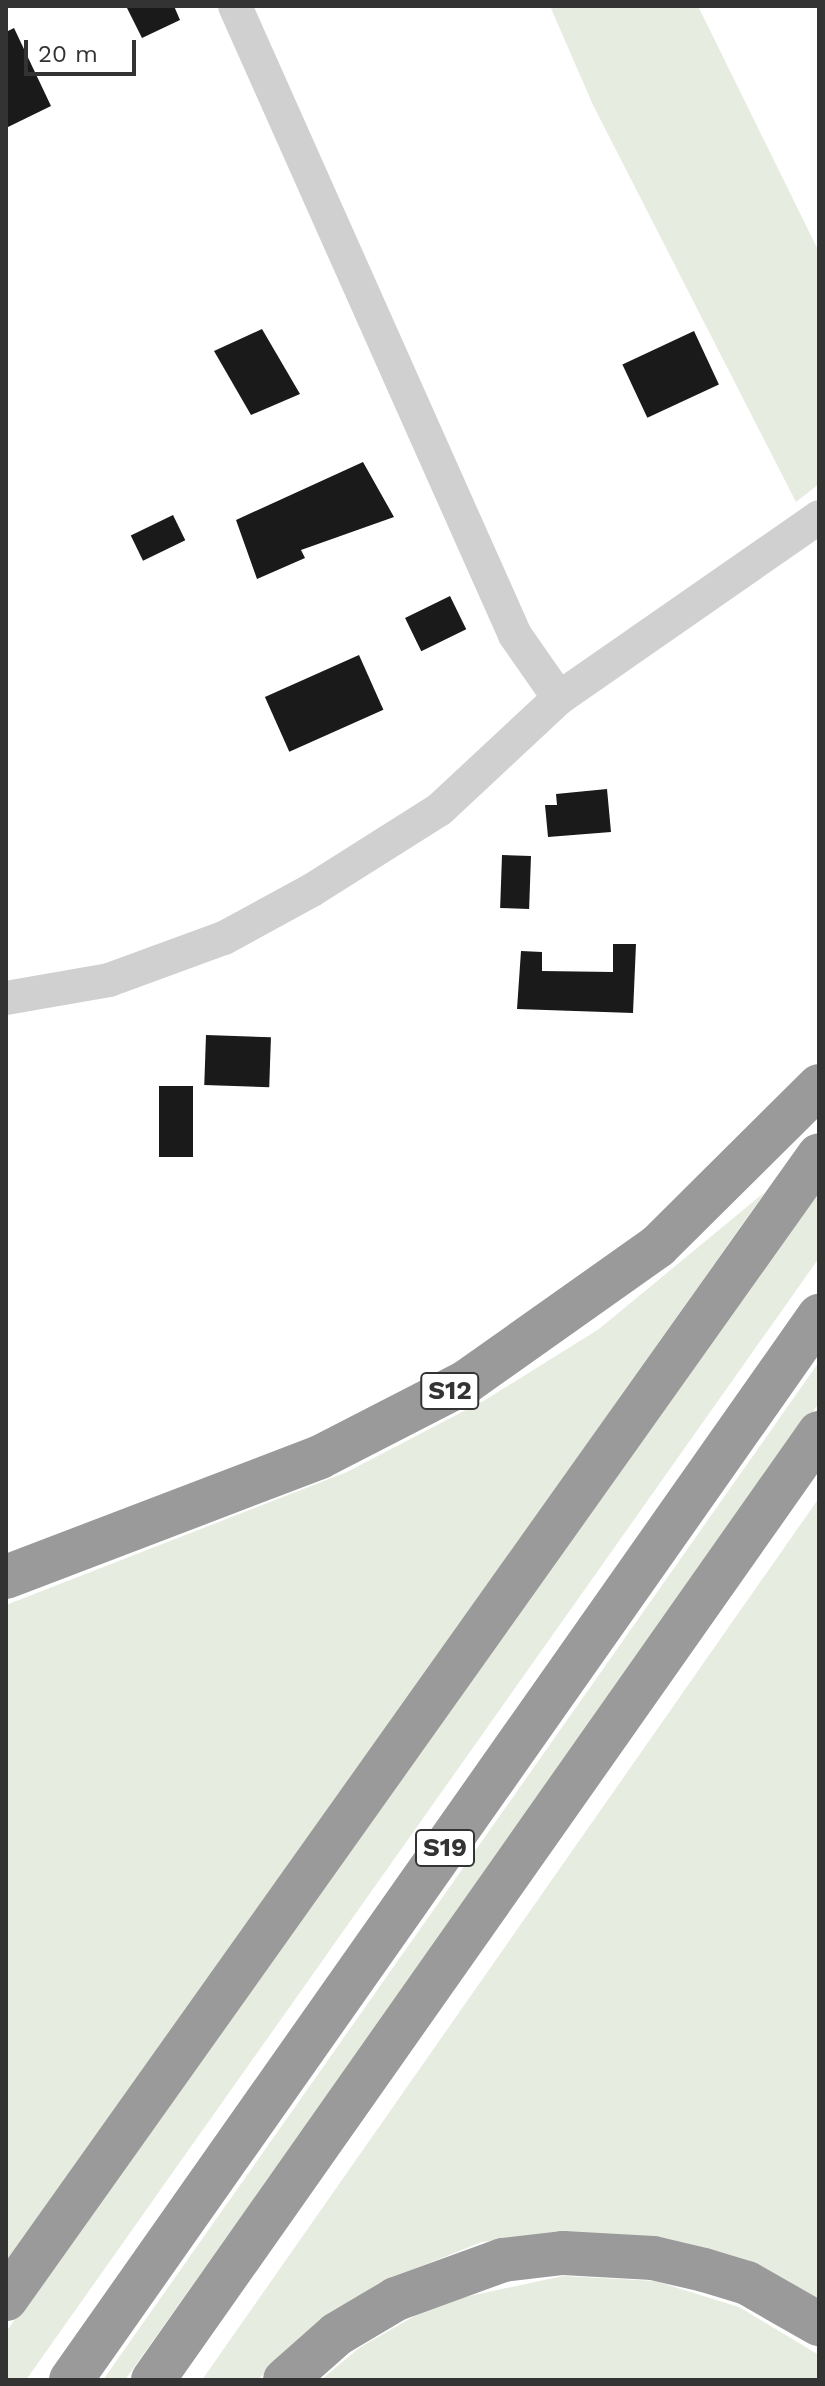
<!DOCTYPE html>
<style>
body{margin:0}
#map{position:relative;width:825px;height:2386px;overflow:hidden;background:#fff;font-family:"Work Sans",sans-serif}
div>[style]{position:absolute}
.green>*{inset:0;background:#e6ecdf}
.building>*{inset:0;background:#1a1a1a;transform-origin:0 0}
.street>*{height:34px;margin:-17px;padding:0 17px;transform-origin:17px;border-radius:17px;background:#d0d0d0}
.highway>*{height:44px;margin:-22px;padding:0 22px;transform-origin:22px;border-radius:22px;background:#9a9a9a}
span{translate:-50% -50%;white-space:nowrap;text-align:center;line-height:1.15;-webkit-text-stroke:8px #fff;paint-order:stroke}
.shield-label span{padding:2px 6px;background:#fff;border:2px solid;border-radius:6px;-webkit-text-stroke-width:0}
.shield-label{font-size:26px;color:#333;font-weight:700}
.frame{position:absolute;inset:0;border:8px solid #333;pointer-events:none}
.scale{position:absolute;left:24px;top:40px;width:112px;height:36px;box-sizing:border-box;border:4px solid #333;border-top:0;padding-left:10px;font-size:24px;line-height:28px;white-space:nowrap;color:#333;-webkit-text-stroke:6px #fff;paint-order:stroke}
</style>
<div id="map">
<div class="green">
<i style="clip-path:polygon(550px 6px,698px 6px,819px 252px,819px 484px,796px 502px,593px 105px)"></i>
<i style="clip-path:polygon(819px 1182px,819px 1258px,26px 2380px,6px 2380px,6px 2332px)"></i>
<i style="clip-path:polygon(765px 1192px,6px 2266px,6px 1605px,347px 1472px,485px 1400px,599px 1329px)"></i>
<i style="clip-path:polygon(819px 1362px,819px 1403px,773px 1469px,125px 2380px,103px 2380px)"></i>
<i style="clip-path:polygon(819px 1498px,819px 2302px,577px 2234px,482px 2242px,379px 2283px,321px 2322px,257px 2380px,202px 2380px)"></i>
<i style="clip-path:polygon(563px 2276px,655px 2281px,739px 2307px,819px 2355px,819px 2380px,321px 2380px,359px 2348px,437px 2303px)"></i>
</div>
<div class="building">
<i style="clip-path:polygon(126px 6px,174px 6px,180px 20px,142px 38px)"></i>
<i style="clip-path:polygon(14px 28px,51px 106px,6px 128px,6px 32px)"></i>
<i style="clip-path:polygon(262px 329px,300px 394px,251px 415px,214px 351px)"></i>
<i style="left:694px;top:331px;width:59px;height:79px;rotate:65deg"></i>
<i style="clip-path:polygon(363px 462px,394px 517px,301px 550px,305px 558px,257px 579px,236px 520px)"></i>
<i style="left:173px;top:515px;width:28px;height:47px;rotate:64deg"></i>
<i style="left:450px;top:596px;width:37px;height:50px;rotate:64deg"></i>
<i style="left:359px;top:655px;width:60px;height:103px;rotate:66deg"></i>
<i style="clip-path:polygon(607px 789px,611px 832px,548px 837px,545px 805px,557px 805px,556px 794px)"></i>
<i style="left:502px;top:855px;width:29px;height:53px;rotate:2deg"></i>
<i style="clip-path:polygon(613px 944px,636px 944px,633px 1013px,517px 1009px,521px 951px,542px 952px,542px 971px,613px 972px)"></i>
<i style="left:206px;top:1035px;width:65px;height:50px;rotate:2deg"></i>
<i style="left:159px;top:1086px;width:34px;height:71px"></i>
</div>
<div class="street">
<i style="left:235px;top:6px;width:689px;rotate:66deg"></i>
<i style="left:515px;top:635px;width:77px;rotate:55.1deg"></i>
<i style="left:6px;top:998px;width:105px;rotate:-9.9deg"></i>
<i style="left:109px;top:980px;width:122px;rotate:-20.1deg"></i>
<i style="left:224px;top:938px;width:100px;rotate:-28.6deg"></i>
<i style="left:312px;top:890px;width:151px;rotate:-32.3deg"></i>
<i style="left:440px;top:809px;width:163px;rotate:-43deg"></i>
<i style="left:559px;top:698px;width:317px;rotate:-34.8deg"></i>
</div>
<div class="highway">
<i style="left:6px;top:1577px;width:336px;rotate:-20.9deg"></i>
<i style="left:320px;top:1457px;width:164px;rotate:-27.2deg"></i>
<i style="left:466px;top:1382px;width:235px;rotate:-35.3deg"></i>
<i style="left:658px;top:1246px;width:227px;rotate:-44.8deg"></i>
<i style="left:6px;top:2299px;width:1403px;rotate:-54.6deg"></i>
<i style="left:71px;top:2380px;width:1301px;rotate:-54.89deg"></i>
<i style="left:153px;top:2380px;width:1158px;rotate:-54.88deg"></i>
<i style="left:285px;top:2380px;width:69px;rotate:-41.5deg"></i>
<i style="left:337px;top:2334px;width:69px;rotate:-30.7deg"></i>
<i style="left:396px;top:2299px;width:114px;rotate:-20deg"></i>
<i style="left:503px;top:2260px;width:60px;rotate:-6.7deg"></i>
<i style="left:563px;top:2253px;width:90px;rotate:3.2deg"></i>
<i style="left:653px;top:2258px;width:52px;rotate:13.2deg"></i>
<i style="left:704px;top:2270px;width:45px;rotate:16.8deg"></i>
<i style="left:747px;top:2283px;width:83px;rotate:29.7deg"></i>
</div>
<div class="shield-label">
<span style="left:450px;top:1391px">S12</span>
<span style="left:445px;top:1848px">S19</span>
</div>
<div class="frame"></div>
<div class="scale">20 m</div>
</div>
